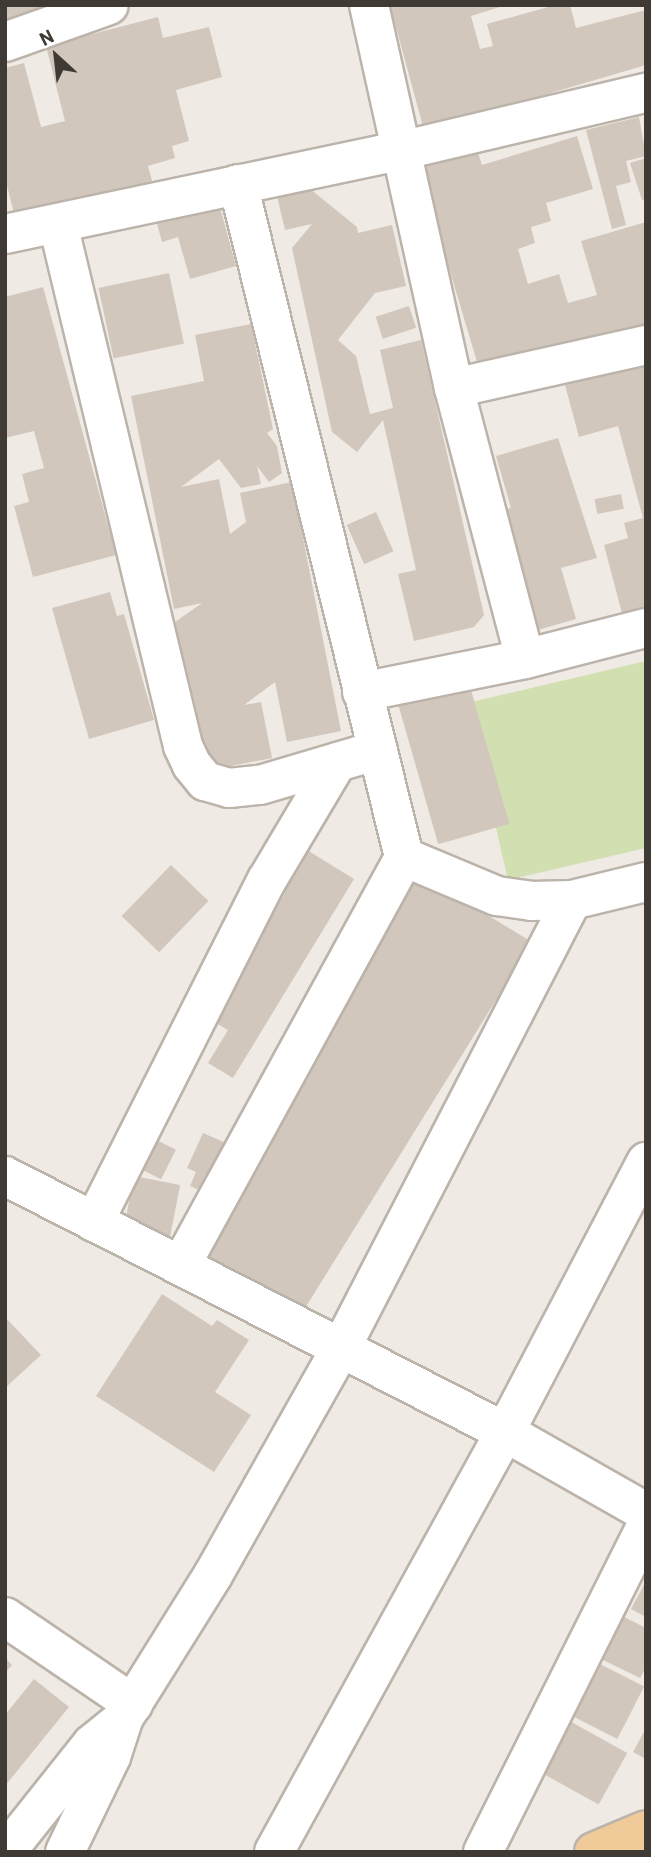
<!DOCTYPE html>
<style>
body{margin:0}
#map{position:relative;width:651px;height:1857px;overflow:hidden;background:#efeae4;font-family:Barlow,sans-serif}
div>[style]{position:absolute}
.green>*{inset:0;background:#d2dfb1}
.building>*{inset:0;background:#d2c7bd;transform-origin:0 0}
.roads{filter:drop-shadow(2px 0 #bcb3aa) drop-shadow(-2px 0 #bcb3aa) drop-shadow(0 2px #bcb3aa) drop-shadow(0 -2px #bcb3aa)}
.minor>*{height:38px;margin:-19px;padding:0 19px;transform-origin:19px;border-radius:19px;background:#fff}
.major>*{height:38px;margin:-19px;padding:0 19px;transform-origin:19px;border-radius:19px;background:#f1ca9a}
span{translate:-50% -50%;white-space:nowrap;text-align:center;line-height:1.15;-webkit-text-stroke:6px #fff;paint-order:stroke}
.frame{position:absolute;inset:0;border:7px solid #403a34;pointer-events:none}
.north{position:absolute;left:21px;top:21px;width:70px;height:70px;-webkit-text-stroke:5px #fff;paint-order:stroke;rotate:333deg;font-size:19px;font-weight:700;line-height:28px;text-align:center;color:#403a34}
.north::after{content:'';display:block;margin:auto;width:24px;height:32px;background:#403a34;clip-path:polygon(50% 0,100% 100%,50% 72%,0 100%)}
</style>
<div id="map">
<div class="green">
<i style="clip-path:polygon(646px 661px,646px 848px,508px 880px,467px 703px)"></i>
</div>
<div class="building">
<i style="clip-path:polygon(5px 5px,62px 5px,62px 6px,5px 20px)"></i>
<i style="clip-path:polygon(390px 5px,506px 5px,471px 16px,480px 49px,493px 46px,487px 24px,555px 5px,570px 5px,576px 28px,646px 10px,646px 65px,424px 130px)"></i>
<i style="clip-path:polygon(158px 17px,163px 38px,209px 27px,222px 77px,176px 90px,189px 141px,172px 146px,175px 158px,148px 166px,152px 181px,15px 217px,5px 178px,5px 68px,24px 63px,41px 127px,65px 121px,46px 46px)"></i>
<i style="clip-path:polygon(639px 117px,646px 156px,626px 161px,631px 182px,616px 186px,626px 225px,612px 229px,586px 130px)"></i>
<i style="clip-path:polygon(577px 136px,593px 189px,546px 203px,551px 221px,531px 227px,535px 243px,518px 249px,528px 284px,559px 274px,568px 303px,597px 295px,581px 241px,646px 222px,646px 337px,636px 340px,632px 327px,480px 372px,419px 167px,477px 150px,482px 165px)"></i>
<i style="clip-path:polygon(646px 158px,646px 199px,642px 200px,630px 163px)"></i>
<i style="clip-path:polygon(309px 188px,357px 227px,358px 233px,392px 225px,406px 286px,375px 293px,338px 340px,356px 356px,370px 414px,393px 408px,380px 350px,421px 340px,484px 615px,474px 627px,414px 641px,398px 574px,416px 570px,383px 420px,357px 452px,332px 432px,292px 248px,312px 224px,285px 230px,277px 196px)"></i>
<i style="clip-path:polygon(217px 196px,236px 266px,190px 279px,178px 237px,162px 242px,154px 213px)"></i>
<i style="left:169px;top:273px;width:72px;height:72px;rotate:78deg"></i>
<i style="clip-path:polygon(43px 287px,116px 555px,33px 577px,14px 506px,29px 502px,22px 474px,44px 468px,34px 431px,5px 438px,5px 297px)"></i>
<i style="left:409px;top:306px;width:23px;height:35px;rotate:72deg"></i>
<i style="clip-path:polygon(251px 324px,273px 429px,267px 433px,277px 446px,282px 473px,269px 482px,257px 466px,261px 484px,241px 488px,219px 459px,181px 487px,219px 479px,230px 534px,246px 522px,240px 493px,292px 482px,341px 731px,287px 742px,275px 682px,244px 705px,261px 702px,272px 758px,205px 771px,175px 622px,202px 603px,174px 609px,131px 396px,204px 381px,195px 335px)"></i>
<i style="clip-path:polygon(646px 364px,646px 611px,623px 617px,604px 545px,628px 538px,624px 523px,643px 518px,618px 426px,579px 437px,565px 385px)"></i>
<i style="clip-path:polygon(558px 438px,597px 558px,561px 568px,576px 619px,538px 630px,499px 511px,511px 508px,496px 456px)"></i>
<i style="left:621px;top:494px;width:15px;height:27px;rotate:79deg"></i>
<i style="left:376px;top:512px;width:43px;height:32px;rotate:66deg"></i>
<i style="clip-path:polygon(110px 592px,117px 616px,124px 614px,154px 720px,89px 739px,52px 608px)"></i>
<i style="left:465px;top:669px;width:161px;height:74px;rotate:74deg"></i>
<i style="clip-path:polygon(294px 842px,354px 879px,233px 1078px,208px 1063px,228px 1030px,198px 1013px,257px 917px,267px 923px,285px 893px,269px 884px)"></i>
<i style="left:171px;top:865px;width:52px;height:71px;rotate:44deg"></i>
<i style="clip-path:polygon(408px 874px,453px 901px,456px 896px,532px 942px,299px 1318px,176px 1248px)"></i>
<i style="left:143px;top:1133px;width:37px;height:33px;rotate:27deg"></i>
<i style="clip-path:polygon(203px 1133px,226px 1143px,203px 1192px,190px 1186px,196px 1172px,187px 1168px)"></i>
<i style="left:134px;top:1176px;width:47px;height:61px;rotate:11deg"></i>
<i style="clip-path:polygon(162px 1294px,212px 1326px,217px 1320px,249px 1340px,215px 1392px,251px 1415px,214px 1472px,96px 1396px)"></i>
<i style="clip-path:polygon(5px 1317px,41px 1355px,5px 1388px)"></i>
<i style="clip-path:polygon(646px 1581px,646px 1617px,631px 1609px)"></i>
<i style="clip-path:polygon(618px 1614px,646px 1628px,646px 1667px,640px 1678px,597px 1657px)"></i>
<i style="clip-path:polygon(5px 1658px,12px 1665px,5px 1673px)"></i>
<i style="left:596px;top:1662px;width:54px;height:59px;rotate:27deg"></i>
<i style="clip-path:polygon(34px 1679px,69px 1707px,5px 1786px,5px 1715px)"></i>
<i style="left:566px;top:1719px;width:70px;height:59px;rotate:29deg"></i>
<i style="clip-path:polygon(646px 1728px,646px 1759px,633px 1752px)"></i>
</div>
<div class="roads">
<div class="minor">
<i style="left:369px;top:5px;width:392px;rotate:77.5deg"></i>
<i style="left:454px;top:388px;width:280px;rotate:75.3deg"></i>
<i style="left:5px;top:42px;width:110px;rotate:-19.6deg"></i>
<i style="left:238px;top:184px;width:693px;rotate:76.14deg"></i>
<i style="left:58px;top:224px;width:537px;rotate:76.53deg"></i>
<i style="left:183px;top:746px;width:21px;rotate:65deg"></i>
<i style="left:192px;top:765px;width:21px;rotate:51deg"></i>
<i style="left:205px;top:781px;width:25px;rotate:16deg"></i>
<i style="left:229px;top:788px;width:31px;rotate:-6deg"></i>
<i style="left:260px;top:785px;width:123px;rotate:-16.5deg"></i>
<i style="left:5px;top:234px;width:408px;rotate:-11.9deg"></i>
<i style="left:404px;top:150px;width:249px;rotate:-13.3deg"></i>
<i style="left:454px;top:388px;width:197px;rotate:-12.6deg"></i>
<i style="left:362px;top:692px;width:166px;rotate:-11.4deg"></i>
<i style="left:525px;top:659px;width:125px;rotate:-14.4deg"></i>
<i style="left:5px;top:1176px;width:562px;rotate:27.11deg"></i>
<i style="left:505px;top:1432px;width:162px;rotate:29.6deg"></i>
<i style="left:94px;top:1222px;width:383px;rotate:-63.2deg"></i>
<i style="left:267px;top:880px;width:137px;rotate:-59.3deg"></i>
<i style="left:181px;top:1265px;width:465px;rotate:-61.3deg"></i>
<i style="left:404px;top:857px;width:101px;rotate:22.8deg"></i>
<i style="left:497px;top:896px;width:35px;rotate:8deg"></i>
<i style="left:532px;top:901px;width:40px;rotate:-1.4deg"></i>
<i style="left:572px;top:900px;width:76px;rotate:-13.7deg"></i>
<i style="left:5px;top:1617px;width:155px;rotate:34.2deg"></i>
<i style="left:6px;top:1852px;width:138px;rotate:-51.5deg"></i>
<i style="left:92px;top:1744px;width:35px;rotate:-39deg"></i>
<i style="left:65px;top:1852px;width:106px;rotate:-64.2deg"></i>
<i style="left:111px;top:1757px;width:40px;rotate:-72deg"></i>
<i style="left:123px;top:1719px;width:170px;rotate:-58deg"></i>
<i style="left:213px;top:1575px;width:261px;rotate:-60.6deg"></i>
<i style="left:341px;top:1348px;width:504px;rotate:-62.72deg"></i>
<i style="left:274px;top:1852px;width:479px;rotate:-61.2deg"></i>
<i style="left:505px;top:1432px;width:305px;rotate:-62.4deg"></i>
<i style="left:483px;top:1852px;width:364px;rotate:-63.4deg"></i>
</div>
<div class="major">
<i style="left:594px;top:1852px;width:56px;rotate:-22.9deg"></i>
</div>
</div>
<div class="frame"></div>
<div class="north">N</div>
</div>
